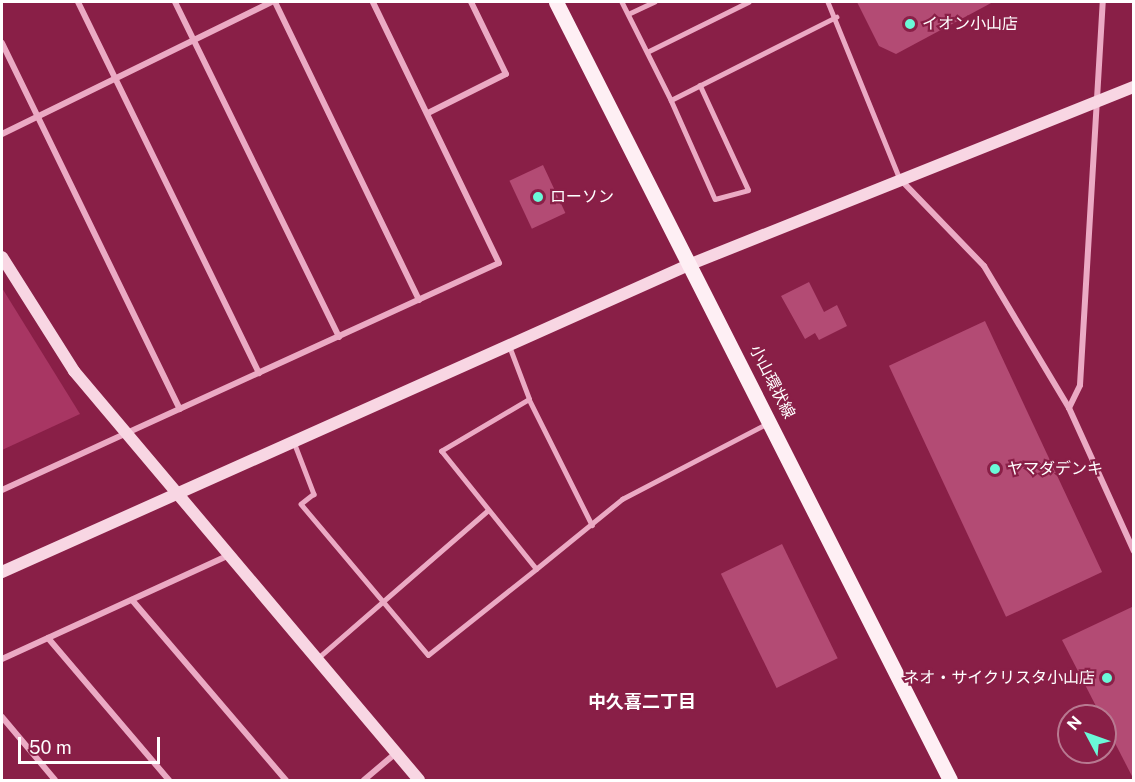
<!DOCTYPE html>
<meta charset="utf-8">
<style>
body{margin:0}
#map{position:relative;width:1135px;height:782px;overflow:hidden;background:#891f47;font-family:"Public Sans","Noto Sans JP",sans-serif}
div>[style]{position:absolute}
.green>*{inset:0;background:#a83663}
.building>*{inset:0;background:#b34b74;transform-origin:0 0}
.lane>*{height:4.5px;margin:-2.25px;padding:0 2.25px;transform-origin:2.25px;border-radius:2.25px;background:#ebaac4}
.street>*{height:6px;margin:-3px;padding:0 3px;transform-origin:3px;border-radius:3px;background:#ebaac4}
.secondary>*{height:12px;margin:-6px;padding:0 6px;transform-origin:6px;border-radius:6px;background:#f8d6e3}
.primary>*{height:15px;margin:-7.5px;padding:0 7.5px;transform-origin:7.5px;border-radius:7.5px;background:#feeff4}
.dots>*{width:16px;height:16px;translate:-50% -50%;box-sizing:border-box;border:3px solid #891f47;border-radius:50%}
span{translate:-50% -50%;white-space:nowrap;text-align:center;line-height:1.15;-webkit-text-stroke:4.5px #891f47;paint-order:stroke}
.poi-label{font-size:16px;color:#fff}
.left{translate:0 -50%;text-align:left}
.right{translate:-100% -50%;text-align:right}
.street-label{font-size:16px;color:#fff}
.neighbourhood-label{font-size:18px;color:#fff;font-weight:700}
.frame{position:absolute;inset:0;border:3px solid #fff;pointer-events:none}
.north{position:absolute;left:1057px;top:704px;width:60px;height:60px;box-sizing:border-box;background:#891f47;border:2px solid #b87991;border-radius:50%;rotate:311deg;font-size:16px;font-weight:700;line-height:24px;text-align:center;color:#fff}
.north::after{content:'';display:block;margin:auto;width:21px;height:27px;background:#6af9d8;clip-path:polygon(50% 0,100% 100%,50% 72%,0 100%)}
.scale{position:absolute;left:18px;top:737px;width:142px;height:27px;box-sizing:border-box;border:3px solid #fff;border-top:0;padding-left:8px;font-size:18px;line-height:21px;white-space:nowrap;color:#fff;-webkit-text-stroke:4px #891f47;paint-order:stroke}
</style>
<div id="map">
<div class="green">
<i style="clip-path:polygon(2px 288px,80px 414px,2px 450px)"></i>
</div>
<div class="building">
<i style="clip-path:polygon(857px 2px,993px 2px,896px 54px,879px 46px)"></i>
<i style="left:543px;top:165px;width:53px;height:37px;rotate:65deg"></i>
<i style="clip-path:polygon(809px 282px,824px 312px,837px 305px,847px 326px,819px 340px,815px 333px,805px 339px,781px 296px)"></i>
<i style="left:985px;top:321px;width:277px;height:106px;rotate:65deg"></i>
<i style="left:782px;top:544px;width:127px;height:68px;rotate:64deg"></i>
<i style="clip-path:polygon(1132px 607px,1134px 610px,1134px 780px,1062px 640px)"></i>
</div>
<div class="lane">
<i style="left:622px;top:2px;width:110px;rotate:63.4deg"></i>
<i style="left:671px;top:100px;width:185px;rotate:-26.7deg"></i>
<i style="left:828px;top:2px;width:191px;rotate:67.9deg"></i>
<i style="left:628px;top:14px;width:29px;rotate:-25deg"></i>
<i style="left:647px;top:52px;width:113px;rotate:-26.3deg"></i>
<i style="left:671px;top:100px;width:108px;rotate:66deg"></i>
<i style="left:715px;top:199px;width:34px;rotate:-15deg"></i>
<i style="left:748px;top:190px;width:115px;rotate:-114.8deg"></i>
<i style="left:529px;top:399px;width:141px;rotate:63.4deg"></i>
<i style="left:294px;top:442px;width:56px;rotate:69deg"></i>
<i style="left:314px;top:494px;width:16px;rotate:142deg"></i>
<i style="left:301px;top:504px;width:197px;rotate:49.9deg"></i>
<i style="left:428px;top:655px;width:138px;rotate:-38.5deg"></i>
<i style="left:536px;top:569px;width:151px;rotate:-128.8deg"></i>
<i style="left:441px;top:451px;width:102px;rotate:-30.6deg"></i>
<i style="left:529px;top:399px;width:57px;rotate:-110.7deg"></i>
<i style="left:536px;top:569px;width:111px;rotate:-39.1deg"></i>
<i style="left:622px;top:499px;width:162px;rotate:-27.5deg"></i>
<i style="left:318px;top:658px;width:225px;rotate:-41deg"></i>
</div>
<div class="street">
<i style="left:78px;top:2px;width:413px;rotate:64deg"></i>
<i style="left:175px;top:2px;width:373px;rotate:63.9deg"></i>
<i style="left:275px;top:2px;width:331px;rotate:64.2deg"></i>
<i style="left:2px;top:43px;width:407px;rotate:64.1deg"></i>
<i style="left:428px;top:113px;width:87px;rotate:-26.6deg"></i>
<i style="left:506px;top:74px;width:80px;rotate:-115.9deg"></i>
<i style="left:2px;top:134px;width:300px;rotate:-26.1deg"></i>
<i style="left:900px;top:179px;width:121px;rotate:46deg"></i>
<i style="left:984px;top:266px;width:165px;rotate:59.1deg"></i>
<i style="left:1069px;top:408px;width:157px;rotate:65.6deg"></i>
<i style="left:1069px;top:408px;width:25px;rotate:-64deg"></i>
<i style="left:1080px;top:385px;width:384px;rotate:-86.6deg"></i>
<i style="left:2px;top:490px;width:546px;rotate:-24.55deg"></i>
<i style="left:499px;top:263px;width:290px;rotate:-115.8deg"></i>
<i style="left:132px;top:600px;width:237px;rotate:49.5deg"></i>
<i style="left:48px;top:638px;width:187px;rotate:49.6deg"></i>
<i style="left:2px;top:659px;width:247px;rotate:-24.6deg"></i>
<i style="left:2px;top:717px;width:82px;rotate:49.9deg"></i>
<i style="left:364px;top:780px;width:42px;rotate:-40.2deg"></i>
</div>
<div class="secondary">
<i style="left:2px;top:257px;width:135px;rotate:57.7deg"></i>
<i style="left:74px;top:371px;width:535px;rotate:49.85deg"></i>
<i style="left:2px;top:572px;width:755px;rotate:-24.09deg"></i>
<i style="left:691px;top:264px;width:477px;rotate:-21.8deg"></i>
</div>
<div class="primary">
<i style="left:556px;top:2px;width:872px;rotate:63.14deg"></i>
</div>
<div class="dots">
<i style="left:910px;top:24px;background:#6af9d8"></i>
<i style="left:538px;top:197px;background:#6af9d8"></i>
<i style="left:995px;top:469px;background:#6af9d8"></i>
<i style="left:1107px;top:678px;background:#6af9d8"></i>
</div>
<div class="poi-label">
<span class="left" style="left:922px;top:24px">イオン小山店</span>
<span class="left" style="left:550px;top:197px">ローソン</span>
<span class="left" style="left:1007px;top:469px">ヤマダデンキ</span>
<span class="right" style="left:1095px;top:678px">ネオ・サイクリスタ小山店</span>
</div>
<div class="street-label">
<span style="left:772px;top:382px;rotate:63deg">小山環状線</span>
</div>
<div class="neighbourhood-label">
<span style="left:642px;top:702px">中久喜二丁目</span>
</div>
<div class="frame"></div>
<div class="north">N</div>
<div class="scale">50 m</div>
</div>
